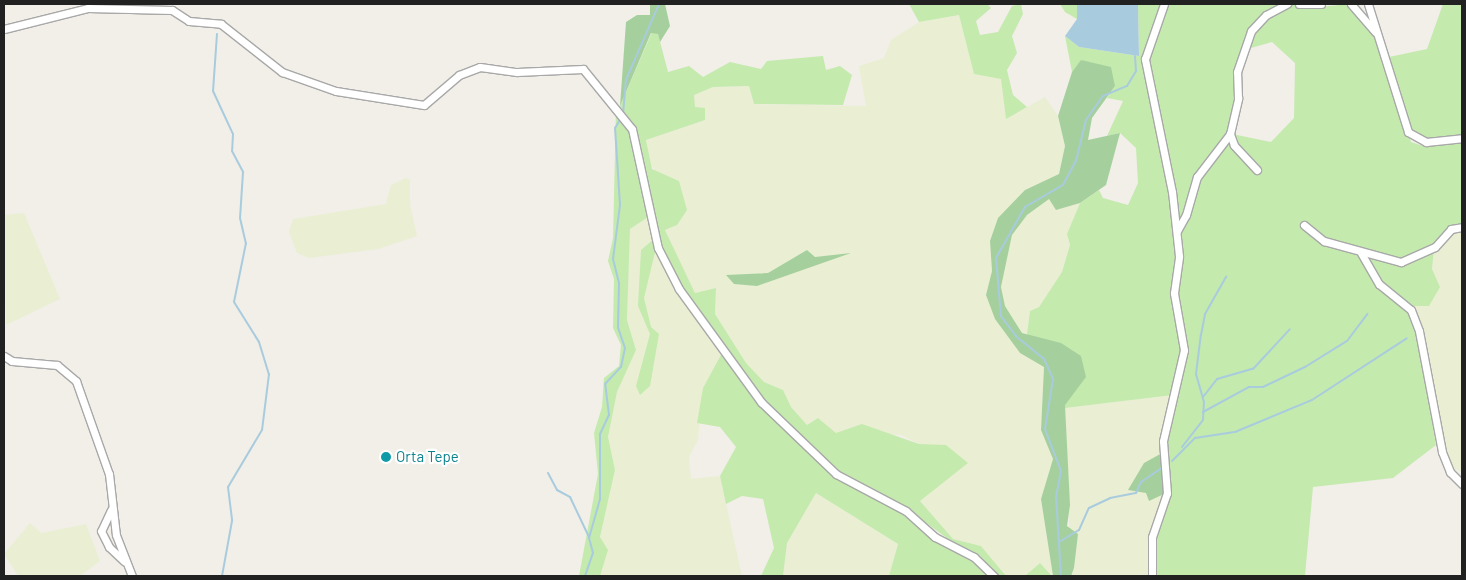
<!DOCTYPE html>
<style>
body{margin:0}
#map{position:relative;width:1466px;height:580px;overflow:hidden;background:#f1efe8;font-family:Barlow,sans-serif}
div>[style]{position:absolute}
.farmland>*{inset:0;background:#eaefd3}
.grass>*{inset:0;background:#c4eaae}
.forest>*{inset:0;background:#a5d09d}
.water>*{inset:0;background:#a9cbde}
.stream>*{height:2px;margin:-1px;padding:0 1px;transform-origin:1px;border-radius:1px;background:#a9cbde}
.roads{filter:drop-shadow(1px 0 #a8a8a8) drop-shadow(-1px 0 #a8a8a8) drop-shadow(0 1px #a8a8a8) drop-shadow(0 -1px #a8a8a8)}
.minor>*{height:7px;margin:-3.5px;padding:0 3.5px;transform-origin:3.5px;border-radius:3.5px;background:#fff}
.dots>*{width:14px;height:14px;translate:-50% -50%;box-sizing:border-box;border:2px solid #fff;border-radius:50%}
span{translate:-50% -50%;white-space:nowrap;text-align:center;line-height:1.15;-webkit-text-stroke:4.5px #fff;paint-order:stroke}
.culture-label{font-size:15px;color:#0d838f}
.left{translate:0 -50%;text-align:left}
.frame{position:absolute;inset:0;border:5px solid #212121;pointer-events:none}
</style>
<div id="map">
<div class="farmland">
<i style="clip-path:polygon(959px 15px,974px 74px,1001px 78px,1006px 119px,1045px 97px,1058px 116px,1065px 146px,1059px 174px,1025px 190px,990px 241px,992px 271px,986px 295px,1020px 353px,1044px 367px,1041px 430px,1053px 459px,1041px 499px,1053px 576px,1040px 563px,1025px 576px,1006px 576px,981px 546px,953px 539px,920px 501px,967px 463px,946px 446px,919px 444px,901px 435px,836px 433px,818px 418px,807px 425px,791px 407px,783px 390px,764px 382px,746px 363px,715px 314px,716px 288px,695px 293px,665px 230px,677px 225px,679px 181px,659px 175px,651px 165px,646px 140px,705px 120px,695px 107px,694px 95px,713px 87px,749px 86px,754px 104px,866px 106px,859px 66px,884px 58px,891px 40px,919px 22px)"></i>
<i style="clip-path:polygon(406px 178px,410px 180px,410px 205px,417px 236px,378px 249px,309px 258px,297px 253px,289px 232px,293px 219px,386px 204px,391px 185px)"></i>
<i style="clip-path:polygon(1049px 198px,1056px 210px,1080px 203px,1067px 234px,1070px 245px,1062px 272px,1039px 307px,1030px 311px,1027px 334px,1022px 333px,1005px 306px,1001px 287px,1012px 235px,1027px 215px)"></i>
<i style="clip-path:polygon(24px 213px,60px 299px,6px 325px,4px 215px)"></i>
<i style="clip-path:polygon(648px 217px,656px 248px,722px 353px,703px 388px,698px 440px,689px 457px,691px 479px,720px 476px,742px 576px,600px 576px,600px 537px,615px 470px,608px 437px,617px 392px,636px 350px,627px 320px,630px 229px)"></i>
<i style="clip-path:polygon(1451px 229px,1462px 229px,1462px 472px,1447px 466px,1411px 310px,1412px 304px,1440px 287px,1432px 269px,1435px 247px)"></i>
<i style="clip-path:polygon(1173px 395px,1162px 453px,1129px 490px,1164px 494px,1150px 576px,1071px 576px,1065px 408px)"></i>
<i style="clip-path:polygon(816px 493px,898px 544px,889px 576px,783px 576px,787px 543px)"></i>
<i style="clip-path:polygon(30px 523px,41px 533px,86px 524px,100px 561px,80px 576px,18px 576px,4px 554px)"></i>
</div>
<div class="grass">
<i style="clip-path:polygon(909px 4px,987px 4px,991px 8px,976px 21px,980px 35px,998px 32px,1012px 6px,1021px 4px,1023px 14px,1012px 36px,1017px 53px,1007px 70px,1013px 95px,1027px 107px,1006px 119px,1001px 79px,974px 74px,959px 15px,919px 22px)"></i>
<i style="clip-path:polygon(1060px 4px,1077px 4px,1077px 19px,1065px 12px)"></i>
<i style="clip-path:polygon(1138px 4px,1162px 4px,1143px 59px,1171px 192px,1177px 256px,1172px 294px,1182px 350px,1173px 395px,1065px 408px,1027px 334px,1030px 311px,1039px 307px,1062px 272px,1070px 245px,1067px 234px,1080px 203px,1099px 190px,1103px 198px,1128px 205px,1138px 183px,1136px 148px,1120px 133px,1107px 136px,1123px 101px,1107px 98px,1115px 86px,1082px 60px,1072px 72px,1065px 36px,1079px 47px,1139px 56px)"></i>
<i style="clip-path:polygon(1166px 4px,1285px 4px,1249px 30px,1235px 70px,1236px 99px,1228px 133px,1194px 176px,1180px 220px,1147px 57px)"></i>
<i style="clip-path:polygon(1291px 4px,1311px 8px,1348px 4px,1378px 38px,1411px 142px,1423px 146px,1462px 140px,1462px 226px,1434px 245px,1401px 260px,1325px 239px,1302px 225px,1324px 243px,1359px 255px,1377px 286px,1408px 312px,1417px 331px,1436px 445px,1393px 478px,1313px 487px,1305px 576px,1155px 576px,1154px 537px,1170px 493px,1166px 441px,1187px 351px,1176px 293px,1179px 234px,1199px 178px,1229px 137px,1235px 144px,1232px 134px,1271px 142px,1294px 118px,1295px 63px,1272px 42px,1244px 50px,1252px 31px,1266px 17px)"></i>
<i style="clip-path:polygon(1443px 4px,1462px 4px,1462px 135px,1427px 140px,1410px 130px,1389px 57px,1427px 49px)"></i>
<i style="clip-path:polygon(652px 32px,658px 34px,668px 72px,689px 66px,703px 77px,730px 62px,761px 69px,767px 61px,823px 56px,826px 70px,840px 66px,852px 75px,843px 105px,754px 104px,749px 86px,713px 87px,694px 95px,695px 107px,705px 108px,705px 120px,646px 140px,652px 169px,679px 181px,687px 210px,677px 225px,665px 230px,695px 293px,716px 288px,715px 314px,746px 363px,764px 382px,783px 390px,791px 407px,807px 425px,818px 418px,836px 433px,862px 424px,919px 444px,946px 445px,968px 463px,920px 501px,953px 539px,981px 546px,1006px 576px,999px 576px,907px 509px,839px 472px,764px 400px,684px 292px,660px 245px,636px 129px,620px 106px)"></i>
<i style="clip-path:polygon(616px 109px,630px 130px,648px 217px,630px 229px,627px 320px,636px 350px,617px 392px,608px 437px,615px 470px,600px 537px,608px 550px,600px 576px,579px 576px,598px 474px,594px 433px,602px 407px,604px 378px,619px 366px,621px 345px,613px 328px,614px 279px,608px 261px,613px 238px)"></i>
<i style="clip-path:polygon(654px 239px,656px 248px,644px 298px,651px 327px,659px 334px,650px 386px,640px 395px,636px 386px,650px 334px,638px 306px,641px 250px)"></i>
<i style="clip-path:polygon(1434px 250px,1432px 269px,1440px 287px,1429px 306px,1410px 306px,1380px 282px,1364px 256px,1401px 264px)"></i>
<i style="clip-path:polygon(722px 353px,760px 404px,815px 458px,904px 512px,992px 576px,889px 576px,898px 544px,816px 493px,787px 543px,783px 576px,761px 576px,774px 548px,763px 499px,742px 496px,726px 504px,720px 476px,736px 447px,720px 427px,697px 423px,703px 388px)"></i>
<i style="clip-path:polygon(1040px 563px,1052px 576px,1025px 576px)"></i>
</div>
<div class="forest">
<i style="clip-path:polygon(650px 4px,665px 4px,670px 26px,660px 42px,658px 34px,651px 33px,620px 106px,626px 22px,637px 15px,650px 15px)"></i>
<i style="clip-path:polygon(1081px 60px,1111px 67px,1115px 86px,1092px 118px,1088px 140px,1120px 133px,1106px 185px,1080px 203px,1056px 210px,1049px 199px,1027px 215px,1012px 235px,1001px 287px,1005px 306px,1022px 333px,1061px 343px,1081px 356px,1086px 377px,1065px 405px,1070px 505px,1067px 526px,1078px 534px,1074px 568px,1071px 576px,1053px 576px,1041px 499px,1053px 459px,1041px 430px,1044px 367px,1020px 353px,995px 319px,986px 295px,992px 271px,990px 241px,998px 218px,1025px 190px,1059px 174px,1065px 146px,1058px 116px,1072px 72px)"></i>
<i style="clip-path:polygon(807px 250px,815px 257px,851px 253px,757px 286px,734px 284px,726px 275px,768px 273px)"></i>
<i style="clip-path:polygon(1162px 453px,1164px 494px,1149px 501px,1146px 493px,1128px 490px,1144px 463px)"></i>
</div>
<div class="water">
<i style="clip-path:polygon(1077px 4px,1138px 4px,1139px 56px,1079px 47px,1065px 36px,1077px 19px)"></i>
</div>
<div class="stream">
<i style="left:217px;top:34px;width:57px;rotate:94deg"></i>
<i style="left:213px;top:91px;width:47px;rotate:65.1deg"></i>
<i style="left:233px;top:134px;width:17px;rotate:93deg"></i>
<i style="left:232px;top:151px;width:24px;rotate:62deg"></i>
<i style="left:243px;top:172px;width:46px;rotate:93.7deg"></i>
<i style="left:240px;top:218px;width:26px;rotate:77deg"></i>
<i style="left:246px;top:243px;width:60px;rotate:101.5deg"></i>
<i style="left:234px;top:302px;width:47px;rotate:58deg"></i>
<i style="left:259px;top:342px;width:34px;rotate:73deg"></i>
<i style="left:269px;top:374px;width:56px;rotate:97.1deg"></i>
<i style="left:262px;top:430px;width:66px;rotate:120.8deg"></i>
<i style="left:228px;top:487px;width:34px;rotate:83deg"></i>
<i style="left:232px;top:521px;width:56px;rotate:100.3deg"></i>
<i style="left:1462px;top:105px;width:7px;rotate:90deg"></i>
<i style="left:623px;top:114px;width:34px;rotate:-85deg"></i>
<i style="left:626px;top:80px;width:83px;rotate:-66.5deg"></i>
<i style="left:1462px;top:158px;width:9px;rotate:90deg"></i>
<i style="left:1203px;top:397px;width:23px;rotate:-52deg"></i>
<i style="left:1217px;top:379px;width:37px;rotate:-16deg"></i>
<i style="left:1253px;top:369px;width:54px;rotate:-47.2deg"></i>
<i style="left:1203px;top:412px;width:52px;rotate:-28.5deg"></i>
<i style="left:1249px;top:387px;width:14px"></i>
<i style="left:1263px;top:387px;width:47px;rotate:-25.5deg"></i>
<i style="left:1305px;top:367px;width:49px;rotate:-31.8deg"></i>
<i style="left:1347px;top:341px;width:34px;rotate:-53deg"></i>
<i style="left:1182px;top:447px;width:34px;rotate:-52deg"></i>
<i style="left:1203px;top:420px;width:18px;rotate:-87deg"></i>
<i style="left:1204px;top:402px;width:29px;rotate:-106deg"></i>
<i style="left:1196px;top:374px;width:39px;rotate:-83deg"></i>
<i style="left:1201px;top:335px;width:21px;rotate:-79deg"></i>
<i style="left:1205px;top:314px;width:43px;rotate:-60.4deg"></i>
<i style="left:1172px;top:461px;width:33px;rotate:-45deg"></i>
<i style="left:1195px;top:438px;width:40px;rotate:-8.5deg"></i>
<i style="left:1235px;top:432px;width:83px;rotate:-22.6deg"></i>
<i style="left:1312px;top:400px;width:113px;rotate:-33.1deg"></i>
<i style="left:548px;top:473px;width:19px;rotate:62deg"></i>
<i style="left:557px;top:490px;width:15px;rotate:28deg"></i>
<i style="left:570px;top:497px;width:44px;rotate:64.6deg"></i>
<i style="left:1059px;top:542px;width:23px;rotate:-31deg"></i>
<i style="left:1079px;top:530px;width:24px;rotate:-66deg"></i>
<i style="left:1089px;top:508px;width:23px;rotate:-25deg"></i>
<i style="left:1110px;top:498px;width:26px;rotate:-11deg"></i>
<i style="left:1136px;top:493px;width:12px;rotate:-66deg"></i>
<i style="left:1141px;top:482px;width:25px;rotate:-34deg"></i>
<i style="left:585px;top:576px;width:24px;rotate:-71deg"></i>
<i style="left:593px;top:553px;width:16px;rotate:-105deg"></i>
<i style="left:589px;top:538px;width:41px;rotate:-74.2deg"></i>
<i style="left:600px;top:499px;width:65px;rotate:-90deg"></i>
<i style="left:600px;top:434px;width:21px;rotate:-65deg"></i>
<i style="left:609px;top:415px;width:31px;rotate:-97deg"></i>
<i style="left:605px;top:384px;width:23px;rotate:-47deg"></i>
<i style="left:621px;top:367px;width:19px;rotate:-78deg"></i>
<i style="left:625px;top:348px;width:21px;rotate:-109deg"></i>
<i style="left:618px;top:328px;width:45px;rotate:-88.7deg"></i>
<i style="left:619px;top:283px;width:25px;rotate:-104deg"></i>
<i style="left:613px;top:259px;width:54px;rotate:-82.6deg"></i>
<i style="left:620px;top:205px;width:77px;rotate:-93.7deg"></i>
<i style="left:615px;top:128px;width:12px;rotate:-59deg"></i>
<i style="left:1061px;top:576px;width:79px;rotate:-93.6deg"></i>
<i style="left:1056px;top:497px;width:26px;rotate:-79deg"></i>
<i style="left:1061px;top:471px;width:45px;rotate:-110.9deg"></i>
<i style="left:1045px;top:429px;width:51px;rotate:-80.9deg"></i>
<i style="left:1053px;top:379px;width:22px;rotate:-114deg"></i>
<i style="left:1044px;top:359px;width:36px;rotate:-141deg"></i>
<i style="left:1016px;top:336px;width:25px;rotate:-127deg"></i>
<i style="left:1001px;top:316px;width:58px;rotate:-94.9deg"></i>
<i style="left:996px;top:258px;width:59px;rotate:-60.4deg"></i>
<i style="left:1025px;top:207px;width:44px;rotate:-30.1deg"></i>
<i style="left:1063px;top:185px;width:27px;rotate:-62deg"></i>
<i style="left:1076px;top:161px;width:42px;rotate:-76.3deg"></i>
<i style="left:1086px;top:120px;width:29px;rotate:-55deg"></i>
<i style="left:1103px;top:96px;width:26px;rotate:-23deg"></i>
<i style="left:1127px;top:86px;width:17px;rotate:-59deg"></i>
<i style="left:1136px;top:71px;width:15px;rotate:-94deg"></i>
</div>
<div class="roads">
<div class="minor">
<i style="left:1299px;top:4px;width:22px"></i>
<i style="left:1351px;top:4px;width:37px;rotate:49deg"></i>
<i style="left:1368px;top:4px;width:134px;rotate:72.6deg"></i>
<i style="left:1408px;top:132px;width:21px;rotate:29deg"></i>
<i style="left:1426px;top:142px;width:36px;rotate:-6deg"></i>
<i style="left:4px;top:29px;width:87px;rotate:-14deg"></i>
<i style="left:88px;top:8px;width:84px;rotate:1.4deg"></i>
<i style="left:172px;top:10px;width:20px;rotate:33deg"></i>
<i style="left:189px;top:21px;width:32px;rotate:5deg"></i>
<i style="left:221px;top:24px;width:78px;rotate:38.2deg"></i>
<i style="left:282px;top:72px;width:57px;rotate:19.4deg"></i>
<i style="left:336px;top:91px;width:89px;rotate:9deg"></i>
<i style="left:424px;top:105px;width:46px;rotate:-40.6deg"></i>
<i style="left:459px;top:75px;width:22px;rotate:-21deg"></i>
<i style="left:480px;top:67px;width:37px;rotate:8deg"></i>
<i style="left:517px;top:72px;width:66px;rotate:-2.6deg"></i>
<i style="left:583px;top:69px;width:77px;rotate:50.8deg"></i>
<i style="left:632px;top:129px;width:122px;rotate:77.7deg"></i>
<i style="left:658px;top:248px;width:46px;rotate:62.9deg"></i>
<i style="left:679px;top:289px;width:140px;rotate:54deg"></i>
<i style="left:761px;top:402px;width:104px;rotate:43.8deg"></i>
<i style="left:836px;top:474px;width:79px;rotate:27.9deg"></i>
<i style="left:906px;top:511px;width:39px;rotate:42deg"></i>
<i style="left:935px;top:537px;width:44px;rotate:27.1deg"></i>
<i style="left:974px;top:557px;width:28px;rotate:44deg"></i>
<i style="left:1257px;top:170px;width:34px;rotate:-133deg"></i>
<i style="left:1234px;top:145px;width:12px;rotate:-110deg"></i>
<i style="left:1230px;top:134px;width:37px;rotate:-77deg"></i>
<i style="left:1238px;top:98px;width:26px;rotate:-92deg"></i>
<i style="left:1237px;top:72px;width:43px;rotate:-71.1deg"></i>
<i style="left:1251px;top:31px;width:22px;rotate:-47deg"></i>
<i style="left:1266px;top:15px;width:24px;rotate:-28deg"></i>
<i style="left:1304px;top:225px;width:26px;rotate:39deg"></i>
<i style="left:1324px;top:241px;width:80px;rotate:15.3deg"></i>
<i style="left:1401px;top:262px;width:37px;rotate:-24deg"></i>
<i style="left:1435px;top:247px;width:24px;rotate:-48deg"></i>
<i style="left:1451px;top:229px;width:11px;rotate:-10deg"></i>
<i style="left:1177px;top:231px;width:18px;rotate:-61deg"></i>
<i style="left:1186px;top:215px;width:40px;rotate:-74deg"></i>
<i style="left:1197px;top:177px;width:54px;rotate:-52.5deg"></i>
<i style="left:1361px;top:253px;width:36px;rotate:60deg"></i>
<i style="left:1379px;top:284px;width:41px;rotate:39.1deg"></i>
<i style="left:1411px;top:310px;width:22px;rotate:69deg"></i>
<i style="left:1419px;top:331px;width:123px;rotate:79.2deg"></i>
<i style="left:1442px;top:452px;width:22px;rotate:68deg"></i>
<i style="left:1450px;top:472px;width:17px;rotate:45deg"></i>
<i style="left:4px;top:356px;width:9px;rotate:32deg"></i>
<i style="left:12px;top:361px;width:45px;rotate:5.1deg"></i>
<i style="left:57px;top:365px;width:25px;rotate:40deg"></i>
<i style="left:76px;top:381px;width:99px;rotate:70.5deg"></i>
<i style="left:109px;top:474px;width:61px;rotate:83.5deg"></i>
<i style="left:116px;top:535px;width:44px;rotate:68.7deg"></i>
<i style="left:111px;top:510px;width:23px;rotate:115deg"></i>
<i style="left:101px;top:531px;width:18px;rotate:63deg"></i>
<i style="left:109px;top:547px;width:21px;rotate:43deg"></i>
<i style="left:1152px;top:576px;width:39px;rotate:-90deg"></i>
<i style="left:1152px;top:537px;width:46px;rotate:-71.2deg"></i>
<i style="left:1167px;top:493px;width:52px;rotate:-94.4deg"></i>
<i style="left:1163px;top:441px;width:93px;rotate:-77deg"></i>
<i style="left:1184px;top:350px;width:58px;rotate:-100deg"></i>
<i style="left:1174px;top:293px;width:37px;rotate:-82deg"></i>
<i style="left:1179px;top:256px;width:64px;rotate:-96.2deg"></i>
<i style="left:1172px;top:192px;width:136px;rotate:-101.5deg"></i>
<i style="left:1145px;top:59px;width:58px;rotate:-70.9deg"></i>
</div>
</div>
<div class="dots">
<i style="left:386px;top:457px;background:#0f9aa8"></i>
</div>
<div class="culture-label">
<span class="left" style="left:396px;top:457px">Orta Tepe</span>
</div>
<div class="frame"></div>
</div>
